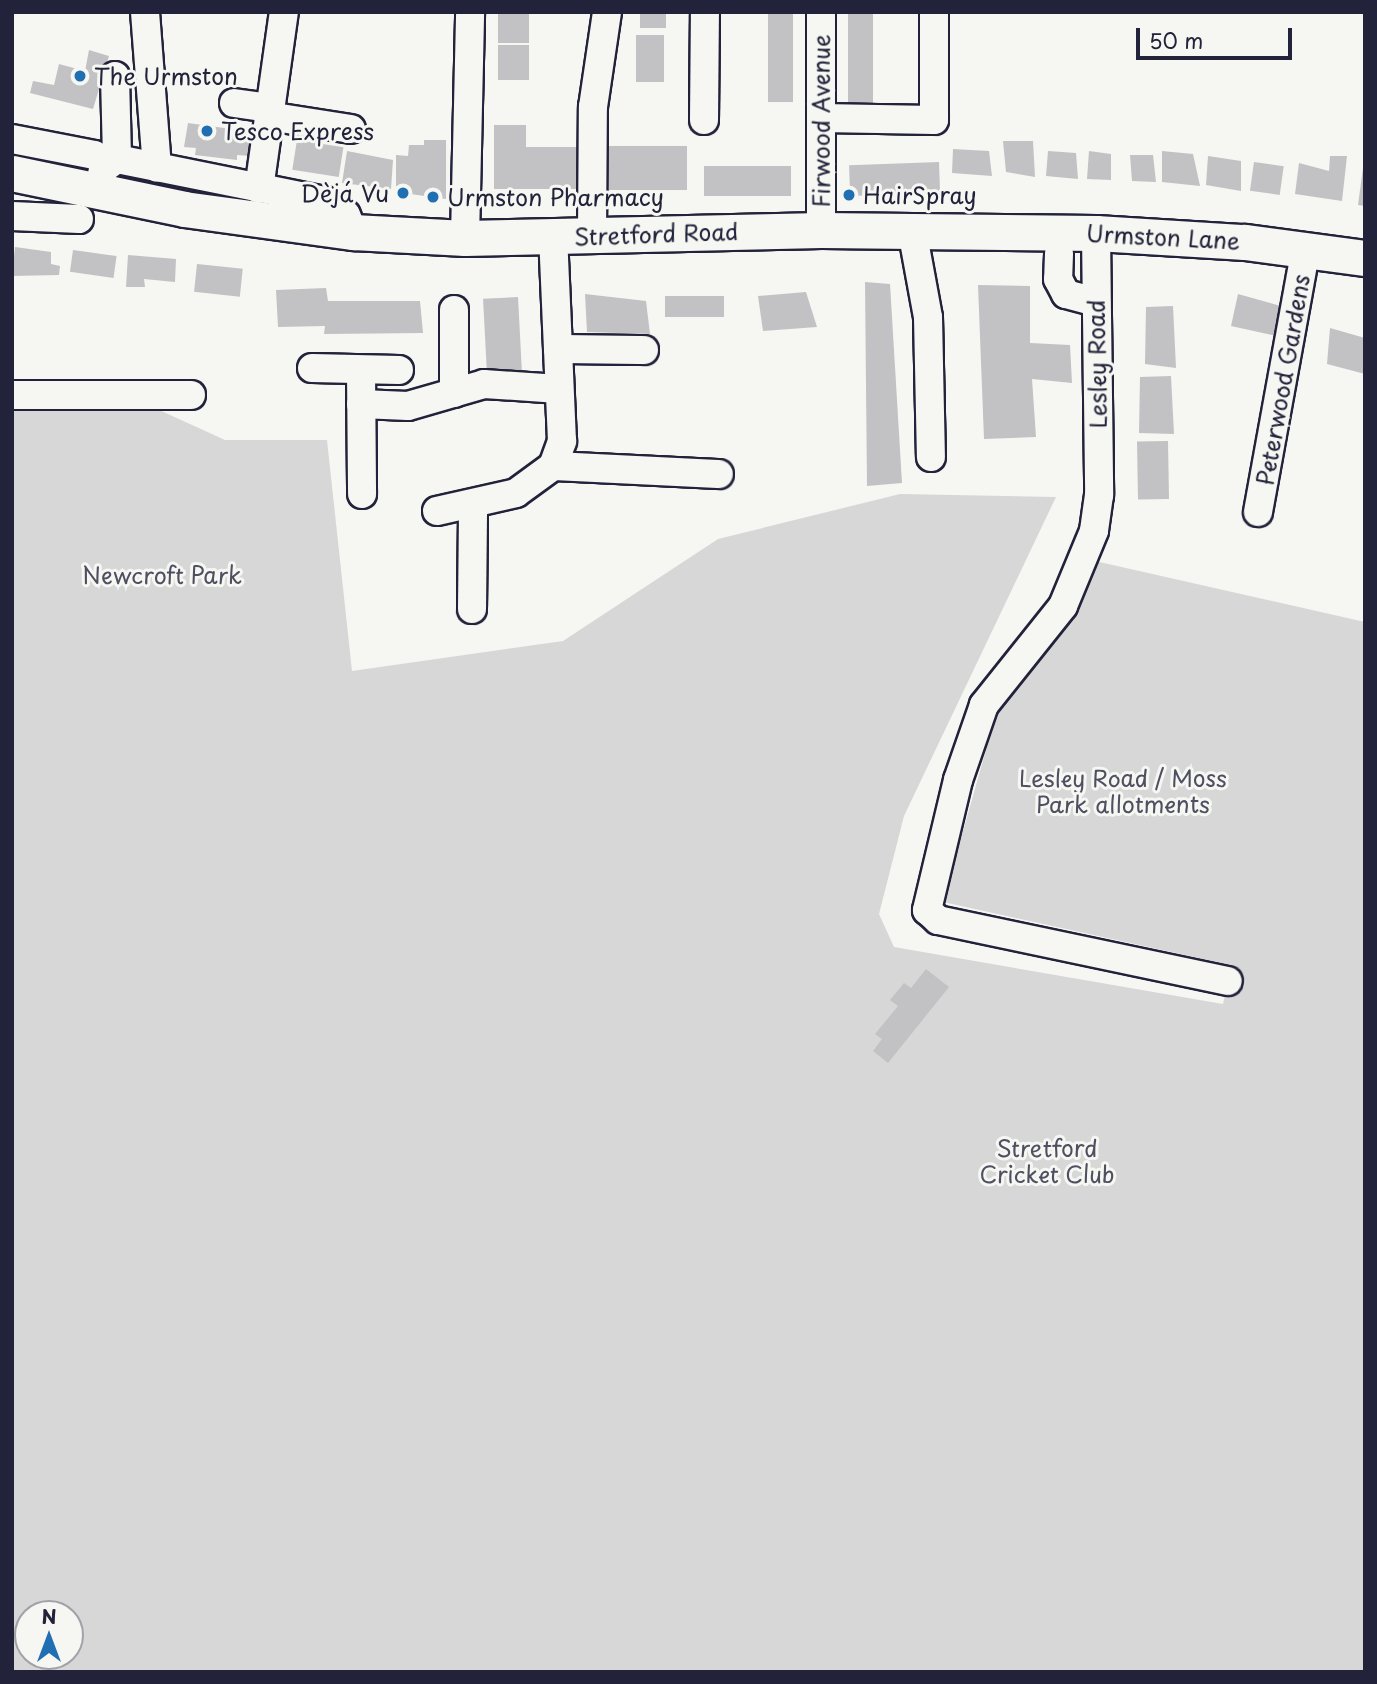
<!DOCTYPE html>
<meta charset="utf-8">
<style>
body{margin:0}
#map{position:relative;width:1377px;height:1684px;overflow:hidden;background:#f6f6f2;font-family:"Playpen Sans",sans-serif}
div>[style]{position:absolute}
.green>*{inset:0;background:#d7d7d7}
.building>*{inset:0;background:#c2c2c4;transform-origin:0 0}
.roads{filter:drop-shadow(2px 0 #22223b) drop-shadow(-2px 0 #22223b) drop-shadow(0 2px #22223b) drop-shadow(0 -2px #22223b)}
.minor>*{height:28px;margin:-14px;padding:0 14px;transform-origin:14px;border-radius:14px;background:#f6f6f2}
.major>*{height:35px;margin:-17.5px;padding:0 17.5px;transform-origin:17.5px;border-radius:17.5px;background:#f6f6f2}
.dots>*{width:19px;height:19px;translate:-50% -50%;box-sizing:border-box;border:4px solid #f6f6f2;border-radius:50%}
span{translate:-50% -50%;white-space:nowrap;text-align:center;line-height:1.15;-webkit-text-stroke:6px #f6f6f2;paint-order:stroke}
.poi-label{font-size:23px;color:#22223b}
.left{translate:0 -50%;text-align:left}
.right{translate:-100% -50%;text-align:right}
.street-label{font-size:23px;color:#22223b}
.park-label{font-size:23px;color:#4f4f62}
.frame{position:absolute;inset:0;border:14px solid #22223b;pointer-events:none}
.north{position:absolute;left:14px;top:1600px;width:70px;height:70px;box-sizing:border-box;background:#f6f6f2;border:2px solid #a1a1a9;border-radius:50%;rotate:0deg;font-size:19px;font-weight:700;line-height:28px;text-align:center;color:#22223b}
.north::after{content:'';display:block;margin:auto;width:24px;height:32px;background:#1f6fb2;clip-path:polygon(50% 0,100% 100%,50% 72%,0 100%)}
.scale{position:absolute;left:1136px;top:28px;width:156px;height:32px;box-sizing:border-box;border:4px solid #22223b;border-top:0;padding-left:9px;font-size:21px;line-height:24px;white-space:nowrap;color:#22223b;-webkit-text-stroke:5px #f6f6f2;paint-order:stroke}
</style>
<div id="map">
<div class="green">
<i style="clip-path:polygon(evenodd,12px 407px,157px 409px,225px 440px,327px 440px,352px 671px,563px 641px,718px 539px,900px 494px,1056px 497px,904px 816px,879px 914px,894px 947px,1223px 1004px,1231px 965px,943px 902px,997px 711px,1095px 561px,1365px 622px,1365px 1672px,12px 1672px,12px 407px,28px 1614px,70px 1614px,70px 1656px,28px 1656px,28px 1614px)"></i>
</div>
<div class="building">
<i style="left:498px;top:12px;width:31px;height:31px"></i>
<i style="left:640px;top:12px;width:26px;height:16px"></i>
<i style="left:768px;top:12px;width:25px;height:90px"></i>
<i style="left:848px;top:12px;width:25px;height:103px"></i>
<i style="left:636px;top:35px;width:28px;height:47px"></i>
<i style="left:498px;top:45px;width:31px;height:35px"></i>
<i style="clip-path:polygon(89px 50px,109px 56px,93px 109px,30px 93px,33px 81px,54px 85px,59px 64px,85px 71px)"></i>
<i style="clip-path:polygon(188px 123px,253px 132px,250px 156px,237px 155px,237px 160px,195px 155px,196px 148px,184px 147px)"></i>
<i style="clip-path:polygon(494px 125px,526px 125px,526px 147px,578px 147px,578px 189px,494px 189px)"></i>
<i style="left:297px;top:140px;width:47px;height:30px;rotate:9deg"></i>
<i style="clip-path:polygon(424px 140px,446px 140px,446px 199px,396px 192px,396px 155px,408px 156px,409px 145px,424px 145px)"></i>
<i style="clip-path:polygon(1003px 141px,1033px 141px,1035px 177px,1006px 172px)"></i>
<i style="left:687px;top:146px;width:44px;height:78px;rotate:90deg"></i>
<i style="clip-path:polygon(953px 149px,989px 151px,992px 176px,952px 173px)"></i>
<i style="clip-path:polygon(347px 151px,393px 160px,391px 189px,342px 183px)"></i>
<i style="clip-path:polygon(1048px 151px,1076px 153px,1078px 179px,1046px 176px)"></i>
<i style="clip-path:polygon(1089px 151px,1111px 154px,1111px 180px,1087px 179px)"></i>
<i style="clip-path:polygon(1162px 151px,1193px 154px,1200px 186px,1162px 182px)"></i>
<i style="clip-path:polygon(1130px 155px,1153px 155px,1156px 182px,1132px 181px)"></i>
<i style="clip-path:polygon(1208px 156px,1241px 161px,1241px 191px,1206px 185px)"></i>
<i style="clip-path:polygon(1330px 156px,1347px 156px,1342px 201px,1295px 194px,1299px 163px,1329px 171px)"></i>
<i style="left:939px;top:162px;width:31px;height:90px;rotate:88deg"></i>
<i style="left:1254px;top:162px;width:30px;height:29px;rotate:8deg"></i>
<i style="left:791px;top:166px;width:30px;height:87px;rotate:90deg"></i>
<i style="clip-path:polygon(1363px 168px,1365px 168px,1365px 206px,1358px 205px)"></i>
<i style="clip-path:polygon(15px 247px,51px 252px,51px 264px,60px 266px,59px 275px,12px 276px)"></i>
<i style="left:73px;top:250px;width:44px;height:22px;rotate:8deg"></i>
<i style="clip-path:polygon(128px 255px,176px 259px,175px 282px,144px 279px,145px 287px,126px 287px)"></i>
<i style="left:197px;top:264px;width:46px;height:28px;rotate:6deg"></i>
<i style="clip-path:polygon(865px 282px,890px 284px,902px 483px,867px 486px)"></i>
<i style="clip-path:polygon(978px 285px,1030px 286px,1030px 343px,1070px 345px,1072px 383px,1032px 379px,1036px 437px,984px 439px)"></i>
<i style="clip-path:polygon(326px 288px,328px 301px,420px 301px,423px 333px,324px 334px,325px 326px,278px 327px,276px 290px)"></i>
<i style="clip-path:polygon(806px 292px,817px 327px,763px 331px,758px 296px)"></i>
<i style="clip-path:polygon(585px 294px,646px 301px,650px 334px,587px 332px)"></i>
<i style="clip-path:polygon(1238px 294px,1288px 308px,1277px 336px,1231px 326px)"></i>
<i style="left:665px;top:296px;width:59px;height:21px"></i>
<i style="left:518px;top:297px;width:86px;height:35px;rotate:87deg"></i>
<i style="clip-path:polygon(1173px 306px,1176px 368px,1145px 364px,1146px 307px)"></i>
<i style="clip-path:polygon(1330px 328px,1365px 338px,1365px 374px,1327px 364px)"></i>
<i style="clip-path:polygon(1171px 376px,1174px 434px,1139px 433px,1140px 377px)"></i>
<i style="left:1168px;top:441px;width:58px;height:31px;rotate:89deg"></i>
<i style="clip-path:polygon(926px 969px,949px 987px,888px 1063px,873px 1051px,882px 1039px,875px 1034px,898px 1006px,890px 1000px,904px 983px,911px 988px)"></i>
</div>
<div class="roads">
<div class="minor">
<i style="left:145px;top:12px;width:156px;rotate:85.6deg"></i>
<i style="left:821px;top:12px;width:218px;rotate:90deg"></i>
<i style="left:115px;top:76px;width:83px;rotate:88.6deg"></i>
<i style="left:234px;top:103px;width:35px;rotate:8deg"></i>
<i style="left:268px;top:116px;width:84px;rotate:8.9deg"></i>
<i style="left:822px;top:118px;width:112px;rotate:1deg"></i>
<i style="left:934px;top:120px;width:108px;rotate:-90deg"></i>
<i style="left:704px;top:120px;width:108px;rotate:-89.5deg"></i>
<i style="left:12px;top:139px;width:84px;rotate:11deg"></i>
<i style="left:94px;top:155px;width:15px;rotate:32deg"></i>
<i style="left:259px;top:189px;width:179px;rotate:-82deg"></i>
<i style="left:98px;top:193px;width:25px;rotate:-78deg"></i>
<i style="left:103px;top:169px;width:17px;rotate:-36deg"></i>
<i style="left:117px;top:159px;width:213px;rotate:11.4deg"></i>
<i style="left:326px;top:201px;width:24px;rotate:35deg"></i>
<i style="left:346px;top:215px;width:18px;rotate:68deg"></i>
<i style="left:12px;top:216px;width:67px;rotate:2.6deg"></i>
<i style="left:912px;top:230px;width:88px;rotate:79.6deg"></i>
<i style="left:928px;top:317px;width:140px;rotate:88.8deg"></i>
<i style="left:1096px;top:233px;width:262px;rotate:89.3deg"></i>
<i style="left:1099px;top:495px;width:36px;rotate:98deg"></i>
<i style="left:1094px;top:531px;width:81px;rotate:112.5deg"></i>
<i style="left:1063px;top:606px;width:127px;rotate:128.6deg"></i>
<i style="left:984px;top:705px;width:79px;rotate:109.1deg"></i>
<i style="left:958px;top:780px;width:134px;rotate:103.4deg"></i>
<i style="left:927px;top:910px;width:15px;rotate:42deg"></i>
<i style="left:938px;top:920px;width:296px;rotate:11.9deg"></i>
<i style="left:592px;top:235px;width:128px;rotate:-89.6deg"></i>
<i style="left:593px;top:107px;width:96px;rotate:-81.6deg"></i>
<i style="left:465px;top:238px;width:226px;rotate:-88.7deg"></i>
<i style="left:1059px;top:254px;width:25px;rotate:92deg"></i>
<i style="left:1058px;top:279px;width:17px;rotate:62deg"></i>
<i style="left:1066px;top:294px;width:31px;rotate:15deg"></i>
<i style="left:454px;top:310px;width:83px;rotate:90deg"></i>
<i style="left:558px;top:349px;width:86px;rotate:0.7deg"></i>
<i style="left:312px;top:368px;width:87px;rotate:1.3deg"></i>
<i style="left:361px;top:371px;width:123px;rotate:89.5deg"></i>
<i style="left:12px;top:395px;width:179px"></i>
<i style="left:361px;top:404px;width:47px;rotate:2.4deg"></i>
<i style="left:408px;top:406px;width:79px;rotate:-16.1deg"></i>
<i style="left:484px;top:384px;width:75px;rotate:3.8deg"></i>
<i style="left:553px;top:466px;width:166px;rotate:2.8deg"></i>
<i style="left:437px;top:511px;width:81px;rotate:-12.8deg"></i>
<i style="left:516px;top:493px;width:46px;rotate:-36.1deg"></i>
<i style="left:553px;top:466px;width:27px;rotate:-70deg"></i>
<i style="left:562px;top:441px;width:203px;rotate:-92.5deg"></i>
<i style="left:1258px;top:512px;width:268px;rotate:-79.7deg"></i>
<i style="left:472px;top:609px;width:102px;rotate:-89.4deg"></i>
</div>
<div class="major">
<i style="left:12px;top:173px;width:176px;rotate:11.8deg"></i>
<i style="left:184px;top:209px;width:171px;rotate:7.8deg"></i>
<i style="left:353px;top:232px;width:112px;rotate:3.1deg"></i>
<i style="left:465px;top:238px;width:356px;rotate:-1.3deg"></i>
<i style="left:821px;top:230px;width:275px;rotate:0.6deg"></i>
<i style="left:1096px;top:233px;width:149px;rotate:3.5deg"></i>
<i style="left:1245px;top:242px;width:121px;rotate:7.6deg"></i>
</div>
</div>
<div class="dots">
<i style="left:80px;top:76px;background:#1f6fb2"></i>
<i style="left:207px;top:131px;background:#1f6fb2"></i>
<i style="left:403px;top:193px;background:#1f6fb2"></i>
<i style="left:849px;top:195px;background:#1f6fb2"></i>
<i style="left:433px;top:197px;background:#1f6fb2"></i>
</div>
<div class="poi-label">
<span class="left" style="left:94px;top:76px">The Urmston</span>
<span class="left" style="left:221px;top:131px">Tesco Express</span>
<span class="right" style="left:389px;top:193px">Dèjá Vu</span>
<span class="left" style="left:863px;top:195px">HairSpray</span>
<span class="left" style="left:447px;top:197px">Urmston Pharmacy</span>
</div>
<div class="street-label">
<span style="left:821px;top:121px;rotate:-90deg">Firwood Avenue</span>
<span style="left:656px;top:234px;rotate:-2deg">Stretford Road</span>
<span style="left:1163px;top:237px;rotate:3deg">Urmston Lane</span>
<span style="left:1097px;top:364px;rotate:-91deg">Lesley Road</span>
<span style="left:1283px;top:380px;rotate:-80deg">Peterwood Gardens</span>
</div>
<div class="park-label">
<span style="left:162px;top:575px">Newcroft Park</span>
<span style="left:1123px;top:791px">Lesley Road / Moss<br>Park allotments</span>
<span style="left:1047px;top:1161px">Stretford<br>Cricket Club</span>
</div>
<div class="frame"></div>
<div class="north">N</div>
<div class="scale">50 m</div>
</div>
